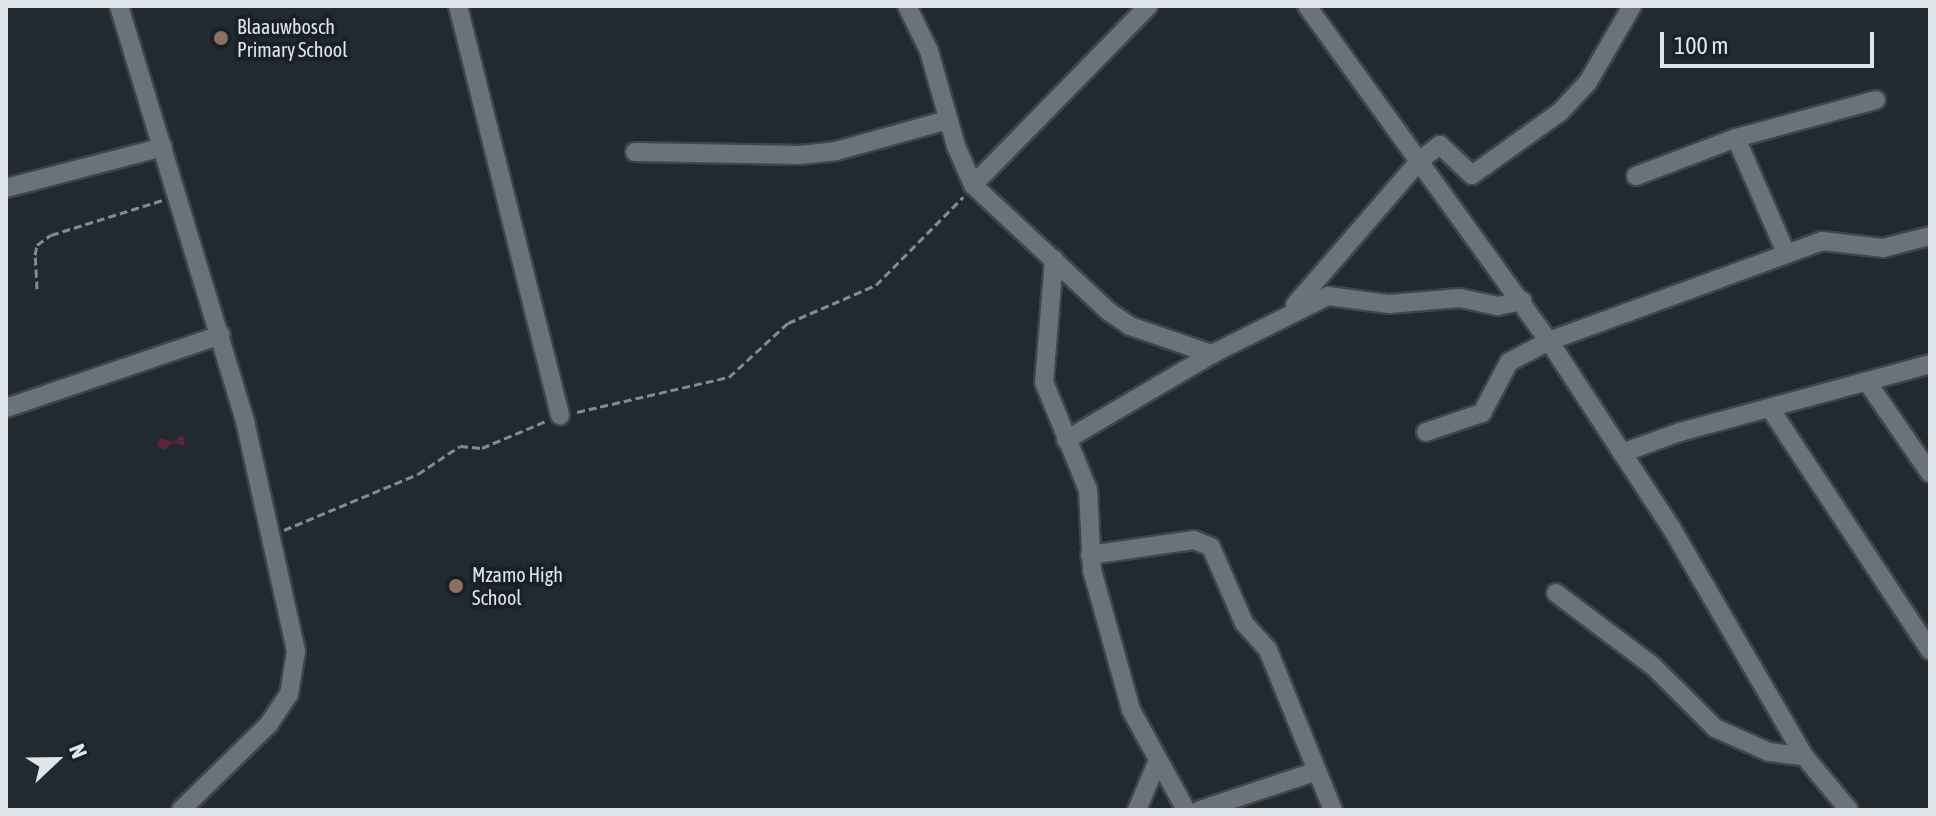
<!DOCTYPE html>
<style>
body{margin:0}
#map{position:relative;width:1936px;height:816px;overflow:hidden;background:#222a31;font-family:"Asap Condensed",sans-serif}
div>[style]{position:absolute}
.building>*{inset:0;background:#5c243a}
.path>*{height:3px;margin-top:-1.5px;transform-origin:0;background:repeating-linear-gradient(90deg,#848b90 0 8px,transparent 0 12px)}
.roads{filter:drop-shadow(2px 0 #3f454a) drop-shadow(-2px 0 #3f454a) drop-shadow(0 2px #3f454a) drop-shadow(0 -2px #3f454a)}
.minor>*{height:18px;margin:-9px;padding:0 9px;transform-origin:9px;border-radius:9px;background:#6a737b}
.dots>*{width:22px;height:22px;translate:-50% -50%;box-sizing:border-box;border:4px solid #192027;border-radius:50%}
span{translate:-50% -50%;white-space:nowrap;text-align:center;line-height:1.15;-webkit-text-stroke:8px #192027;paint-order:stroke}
.poi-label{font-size:20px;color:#e0e5e9}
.left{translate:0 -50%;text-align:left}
.frame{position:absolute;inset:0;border:8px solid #e0e5e9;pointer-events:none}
.north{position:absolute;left:16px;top:720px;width:80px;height:80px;-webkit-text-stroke:6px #192027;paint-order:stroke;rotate:68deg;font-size:22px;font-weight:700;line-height:32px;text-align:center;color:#e0e5e9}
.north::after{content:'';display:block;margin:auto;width:28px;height:36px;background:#e0e5e9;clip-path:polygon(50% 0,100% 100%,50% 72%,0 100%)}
.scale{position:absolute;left:1660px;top:32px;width:214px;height:36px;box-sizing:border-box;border:4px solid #e0e5e9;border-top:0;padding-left:10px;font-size:24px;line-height:28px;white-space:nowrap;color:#e0e5e9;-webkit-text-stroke:6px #192027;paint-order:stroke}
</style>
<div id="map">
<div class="building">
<i style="clip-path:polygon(183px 435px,185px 446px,174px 443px,163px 450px,157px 446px,160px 438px,173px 442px)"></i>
</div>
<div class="path">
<i style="left:37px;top:289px;width:34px;rotate:-93deg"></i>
<i style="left:35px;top:255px;width:10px;rotate:-79deg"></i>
<i style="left:37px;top:245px;width:17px;rotate:-36deg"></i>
<i style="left:51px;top:235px;width:117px;rotate:-17.4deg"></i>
<i style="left:577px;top:412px;width:156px;rotate:-13deg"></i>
<i style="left:729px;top:377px;width:80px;rotate:-42.5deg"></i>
<i style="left:788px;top:323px;width:96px;rotate:-23.4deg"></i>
<i style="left:876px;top:285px;width:124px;rotate:-45.3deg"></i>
<i style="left:284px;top:530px;width:145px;rotate:-22.7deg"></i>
<i style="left:418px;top:474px;width:50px;rotate:-33.7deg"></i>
<i style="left:460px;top:446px;width:22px;rotate:5deg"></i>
<i style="left:482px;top:448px;width:69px;rotate:-22.9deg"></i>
</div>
<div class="roads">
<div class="minor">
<i style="left:119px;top:6px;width:434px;rotate:73.1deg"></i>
<i style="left:245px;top:421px;width:236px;rotate:77.5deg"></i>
<i style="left:296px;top:651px;width:44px;rotate:99.2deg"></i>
<i style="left:289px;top:694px;width:36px;rotate:124deg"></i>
<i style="left:269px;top:724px;width:123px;rotate:135.7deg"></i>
<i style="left:458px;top:6px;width:422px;rotate:76deg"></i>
<i style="left:907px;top:6px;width:50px;rotate:63.9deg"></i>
<i style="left:929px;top:51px;width:99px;rotate:74.1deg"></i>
<i style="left:956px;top:146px;width:43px;rotate:66.4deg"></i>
<i style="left:973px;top:185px;width:185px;rotate:43deg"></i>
<i style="left:1108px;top:311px;width:27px;rotate:34deg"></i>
<i style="left:1130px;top:326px;width:87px;rotate:18.9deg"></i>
<i style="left:1212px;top:354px;width:130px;rotate:-26.6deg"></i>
<i style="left:1328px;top:296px;width:62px;rotate:7.5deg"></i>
<i style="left:1389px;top:304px;width:71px;rotate:-4.8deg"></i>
<i style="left:1460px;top:298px;width:39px;rotate:12deg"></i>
<i style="left:1498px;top:306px;width:25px;rotate:-12deg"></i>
<i style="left:1307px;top:6px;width:413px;rotate:54.2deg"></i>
<i style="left:1549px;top:341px;width:291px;rotate:-20.1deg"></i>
<i style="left:1822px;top:241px;width:61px;rotate:6.5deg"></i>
<i style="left:1883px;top:248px;width:49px;rotate:-14.3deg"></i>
<i style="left:1736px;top:138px;width:125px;rotate:66.5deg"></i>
<i style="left:635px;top:152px;width:165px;rotate:1deg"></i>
<i style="left:800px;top:155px;width:36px;rotate:-6deg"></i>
<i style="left:836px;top:151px;width:116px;rotate:-15.5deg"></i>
<i style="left:1636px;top:176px;width:107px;rotate:-20.8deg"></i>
<i style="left:1736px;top:138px;width:145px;rotate:-15.2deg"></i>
<i style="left:973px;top:185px;width:250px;rotate:-45.6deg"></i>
<i style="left:6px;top:188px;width:162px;rotate:-14.6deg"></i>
<i style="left:1054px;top:259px;width:123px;rotate:94.6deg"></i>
<i style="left:1044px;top:382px;width:117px;rotate:67.8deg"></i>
<i style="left:1088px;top:490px;width:80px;rotate:87.1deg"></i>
<i style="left:1092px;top:570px;width:145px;rotate:74.4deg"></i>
<i style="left:1131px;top:710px;width:114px;rotate:61.2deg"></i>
<i style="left:1295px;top:305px;width:191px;rotate:-49.2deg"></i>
<i style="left:1420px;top:160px;width:25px;rotate:-37deg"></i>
<i style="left:1440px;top:145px;width:44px;rotate:43.2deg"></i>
<i style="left:1472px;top:175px;width:108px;rotate:-35.6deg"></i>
<i style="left:1560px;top:112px;width:41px;rotate:-47deg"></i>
<i style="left:1588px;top:82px;width:88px;rotate:-59.9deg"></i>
<i style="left:1867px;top:382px;width:111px;rotate:55.3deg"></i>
<i style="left:6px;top:408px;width:227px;rotate:-18.8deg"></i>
<i style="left:1771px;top:410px;width:288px;rotate:56.5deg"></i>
<i style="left:1426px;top:432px;width:59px;rotate:-18.7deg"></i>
<i style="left:1482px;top:413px;width:58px;rotate:-62.1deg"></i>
<i style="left:1509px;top:362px;width:45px;rotate:-27.7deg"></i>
<i style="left:1549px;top:341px;width:225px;rotate:56.8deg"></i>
<i style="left:1672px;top:529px;width:263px;rotate:59.8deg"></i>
<i style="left:1804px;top:756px;width:70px;rotate:50.2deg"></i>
<i style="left:1066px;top:440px;width:169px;rotate:-30.5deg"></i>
<i style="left:1622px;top:453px;width:62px;rotate:-19.9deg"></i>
<i style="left:1680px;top:432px;width:259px;rotate:-15.2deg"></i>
<i style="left:1090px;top:555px;width:105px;rotate:-8.2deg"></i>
<i style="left:1194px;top:540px;width:18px;rotate:22deg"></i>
<i style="left:1211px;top:547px;width:83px;rotate:66.5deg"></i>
<i style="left:1244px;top:623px;width:36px;rotate:48deg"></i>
<i style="left:1268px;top:650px;width:173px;rotate:67.9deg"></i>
<i style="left:1556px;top:593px;width:121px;rotate:37deg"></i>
<i style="left:1653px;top:666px;width:88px;rotate:45deg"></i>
<i style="left:1715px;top:728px;width:59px;rotate:24deg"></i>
<i style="left:1769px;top:752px;width:35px;rotate:7deg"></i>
<i style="left:1137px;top:810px;width:54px;rotate:-67.2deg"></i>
<i style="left:1200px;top:810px;width:120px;rotate:-18.4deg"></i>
</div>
</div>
<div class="dots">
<i style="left:221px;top:38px;background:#8d6e63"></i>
<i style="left:456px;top:586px;background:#8d6e63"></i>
</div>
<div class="poi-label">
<span class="left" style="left:237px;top:38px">Blaauwbosch<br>Primary School</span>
<span class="left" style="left:472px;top:586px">Mzamo High<br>School</span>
</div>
<div class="frame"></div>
<div class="north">N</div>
<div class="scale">100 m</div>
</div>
